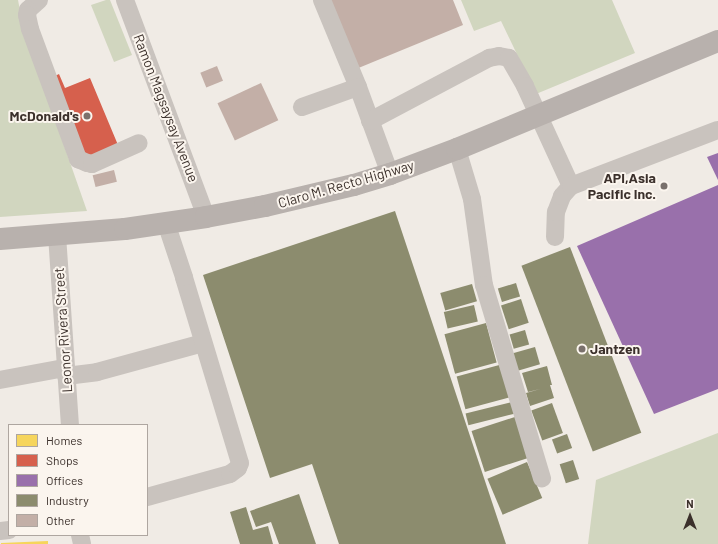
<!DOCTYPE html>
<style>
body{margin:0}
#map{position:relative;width:718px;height:544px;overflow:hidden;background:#f0ebe5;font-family:Barlow,sans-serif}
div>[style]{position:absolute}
.green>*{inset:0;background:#d1d6bf}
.homes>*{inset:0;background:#f6d55c}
.shops>*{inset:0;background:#d6604d}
.offices>*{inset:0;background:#9970ab}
.industry>*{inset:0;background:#8c8c6e;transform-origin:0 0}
.building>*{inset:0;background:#c3afa7;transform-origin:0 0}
.minor>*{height:18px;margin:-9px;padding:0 9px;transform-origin:9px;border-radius:9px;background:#c9c3be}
.major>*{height:22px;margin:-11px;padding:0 11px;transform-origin:11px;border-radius:11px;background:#b8b1ad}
.dots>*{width:11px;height:11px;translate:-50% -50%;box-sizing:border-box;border:2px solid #fbf5ee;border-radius:50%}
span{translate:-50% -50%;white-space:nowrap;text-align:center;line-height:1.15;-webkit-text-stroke:4px #fbf5ee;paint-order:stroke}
.street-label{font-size:14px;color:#3b302b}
.poi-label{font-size:14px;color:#3b302b;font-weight:700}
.right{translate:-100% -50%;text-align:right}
.left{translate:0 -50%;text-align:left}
.legend{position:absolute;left:8px;top:424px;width:140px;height:112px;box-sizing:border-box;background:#fbf5ee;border:1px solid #aea6a0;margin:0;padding:5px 7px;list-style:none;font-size:12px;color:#3b302b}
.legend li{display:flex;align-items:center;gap:8px;height:20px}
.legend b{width:20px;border:1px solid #aea6a0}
.north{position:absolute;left:670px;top:496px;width:40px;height:40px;-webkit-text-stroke:3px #fbf5ee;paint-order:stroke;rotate:0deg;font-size:11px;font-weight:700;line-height:16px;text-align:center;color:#3b302b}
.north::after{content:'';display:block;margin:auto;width:14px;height:18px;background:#3b302b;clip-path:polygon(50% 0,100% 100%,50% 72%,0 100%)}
</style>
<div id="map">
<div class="green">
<i style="clip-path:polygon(0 0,18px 0,24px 31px,87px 211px,0 217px)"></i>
<i style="clip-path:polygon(106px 0,110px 0,132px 55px,114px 62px,91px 5px)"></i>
<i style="clip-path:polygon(461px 0,612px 0,635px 53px,536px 94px,501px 21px,474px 31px)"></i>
<i style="clip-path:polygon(718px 433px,718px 544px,588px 544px,596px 480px)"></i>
</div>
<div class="homes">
<i style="clip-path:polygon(48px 541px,48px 544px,1px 544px,1px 543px)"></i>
</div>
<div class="shops">
<i style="clip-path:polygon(59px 74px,65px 88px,90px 78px,118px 145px,85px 159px,51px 78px)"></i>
</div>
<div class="offices">
<i style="clip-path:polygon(718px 153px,718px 180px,707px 157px)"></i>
<i style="clip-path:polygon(718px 185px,718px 389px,654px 414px,577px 246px)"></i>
</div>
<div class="industry">
<i style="clip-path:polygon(395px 211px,506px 544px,339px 544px,312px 464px,270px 478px,203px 275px)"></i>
<i style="left:570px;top:247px;width:199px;height:52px;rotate:69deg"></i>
<i style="left:516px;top:283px;width:14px;height:19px;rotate:73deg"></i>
<i style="left:472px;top:284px;width:18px;height:33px;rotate:74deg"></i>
<i style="left:521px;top:299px;width:25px;height:21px;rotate:72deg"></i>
<i style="left:474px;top:305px;width:17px;height:31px;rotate:77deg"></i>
<i style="left:486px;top:323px;width:41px;height:43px;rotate:75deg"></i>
<i style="left:525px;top:330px;width:15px;height:16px;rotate:74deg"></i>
<i style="left:535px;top:347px;width:18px;height:23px;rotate:74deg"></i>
<i style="left:503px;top:364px;width:34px;height:48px;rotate:75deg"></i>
<i style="clip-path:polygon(547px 366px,552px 385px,550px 385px,554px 398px,530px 406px,526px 393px,540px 389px,528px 392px,522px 373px)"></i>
<i style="left:516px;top:401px;width:12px;height:52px;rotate:76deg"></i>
<i style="left:552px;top:403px;width:32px;height:22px;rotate:70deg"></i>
<i style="left:521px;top:415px;width:43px;height:52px;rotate:72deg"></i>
<i style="left:567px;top:434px;width:15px;height:16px;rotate:70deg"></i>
<i style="left:573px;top:460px;width:20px;height:14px;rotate:72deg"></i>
<i style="left:527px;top:462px;width:39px;height:43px;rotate:67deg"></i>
<i style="clip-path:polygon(299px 494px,316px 544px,279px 544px,271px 522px,256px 527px,250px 511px)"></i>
<i style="clip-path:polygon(246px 507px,253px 530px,268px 526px,273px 544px,240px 544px,230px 512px)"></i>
</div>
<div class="building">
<i style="clip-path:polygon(327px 0,453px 0,463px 25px,356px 69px)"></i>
<i style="left:217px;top:66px;width:16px;height:18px;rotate:68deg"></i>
<i style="left:261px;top:83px;width:41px;height:48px;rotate:65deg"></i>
<i style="left:114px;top:170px;width:12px;height:22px;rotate:76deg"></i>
</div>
<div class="minor">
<i style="left:39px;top:0;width:15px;rotate:138deg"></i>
<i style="left:28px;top:10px;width:5px;rotate:101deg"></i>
<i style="left:27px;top:15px;width:14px;rotate:78deg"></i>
<i style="left:30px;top:29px;width:139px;rotate:69.7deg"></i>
<i style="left:78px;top:159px;width:10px;rotate:24deg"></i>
<i style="left:87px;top:163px;width:5px;rotate:11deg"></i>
<i style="left:92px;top:164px;width:51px;rotate:-24.1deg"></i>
<i style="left:125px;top:0;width:232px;rotate:69.5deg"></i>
<i style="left:322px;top:0;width:94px;rotate:67.5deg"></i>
<i style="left:302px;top:107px;width:59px;rotate:-19.7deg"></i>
<i style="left:358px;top:87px;width:93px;rotate:69.8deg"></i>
<i style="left:370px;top:121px;width:135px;rotate:-27.9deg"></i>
<i style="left:489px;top:58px;width:10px;rotate:-11deg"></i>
<i style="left:499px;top:56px;width:10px;rotate:11deg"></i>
<i style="left:509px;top:58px;width:32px;rotate:60deg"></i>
<i style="left:525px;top:86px;width:110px;rotate:65.3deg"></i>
<i style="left:457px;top:149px;width:52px;rotate:73.3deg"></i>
<i style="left:472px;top:199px;width:87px;rotate:82.1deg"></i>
<i style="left:484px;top:285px;width:202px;rotate:73.3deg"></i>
<i style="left:57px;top:235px;width:190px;rotate:86.1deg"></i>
<i style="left:555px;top:237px;width:25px;rotate:-88deg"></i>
<i style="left:556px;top:212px;width:17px;rotate:-69deg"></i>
<i style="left:562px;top:196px;width:13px;rotate:-48deg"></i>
<i style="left:571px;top:186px;width:157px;rotate:-20.9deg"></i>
<i style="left:66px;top:376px;width:31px;rotate:-7deg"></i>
<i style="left:97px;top:372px;width:110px;rotate:-15.3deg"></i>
<i style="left:0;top:380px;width:66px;rotate:-10.5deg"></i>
<i style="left:147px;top:497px;width:86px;rotate:-15.5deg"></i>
<i style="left:230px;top:474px;width:10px;rotate:-37deg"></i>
<i style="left:238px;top:468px;width:5px;rotate:-68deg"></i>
<i style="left:240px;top:463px;width:194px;rotate:-106.8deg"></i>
<i style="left:184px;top:277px;width:57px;rotate:-108.4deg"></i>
<i style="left:0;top:531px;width:9px;rotate:-6deg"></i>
<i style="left:80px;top:535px;width:9px;rotate:77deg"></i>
</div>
<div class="major">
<i style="left:0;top:239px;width:125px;rotate:-4.6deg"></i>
<i style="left:125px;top:229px;width:82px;rotate:-8.4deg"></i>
<i style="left:206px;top:217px;width:60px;rotate:-10.6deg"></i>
<i style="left:265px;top:206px;width:91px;rotate:-13.3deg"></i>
<i style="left:354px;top:185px;width:38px;rotate:-17deg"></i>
<i style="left:390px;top:174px;width:72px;rotate:-20.5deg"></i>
<i style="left:457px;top:149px;width:282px;rotate:-22.5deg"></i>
</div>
<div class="dots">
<i style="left:87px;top:116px;background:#7a716c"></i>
<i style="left:664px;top:186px;background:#7a716c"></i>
<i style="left:582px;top:349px;background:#7a716c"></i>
</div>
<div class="street-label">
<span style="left:166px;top:108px;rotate:69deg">Ramon Magsaysay Avenue</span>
<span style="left:346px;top:184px;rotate:-16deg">Claro M. Recto Highway</span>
<span style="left:63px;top:330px;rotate:-94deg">Leonor Rivera Street</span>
</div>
<div class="poi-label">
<span class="right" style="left:79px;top:116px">McDonald's</span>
<span class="right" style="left:656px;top:186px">API,Asia<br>Pacific Inc.</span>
<span class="left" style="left:590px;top:349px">Jantzen</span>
</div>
<ul class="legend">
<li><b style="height:11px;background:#f6d55c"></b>Homes</li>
<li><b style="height:11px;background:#d6604d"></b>Shops</li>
<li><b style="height:11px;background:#9970ab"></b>Offices</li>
<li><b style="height:11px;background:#8c8c6e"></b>Industry</li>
<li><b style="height:11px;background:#c3afa7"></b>Other</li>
</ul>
<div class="north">N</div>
</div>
